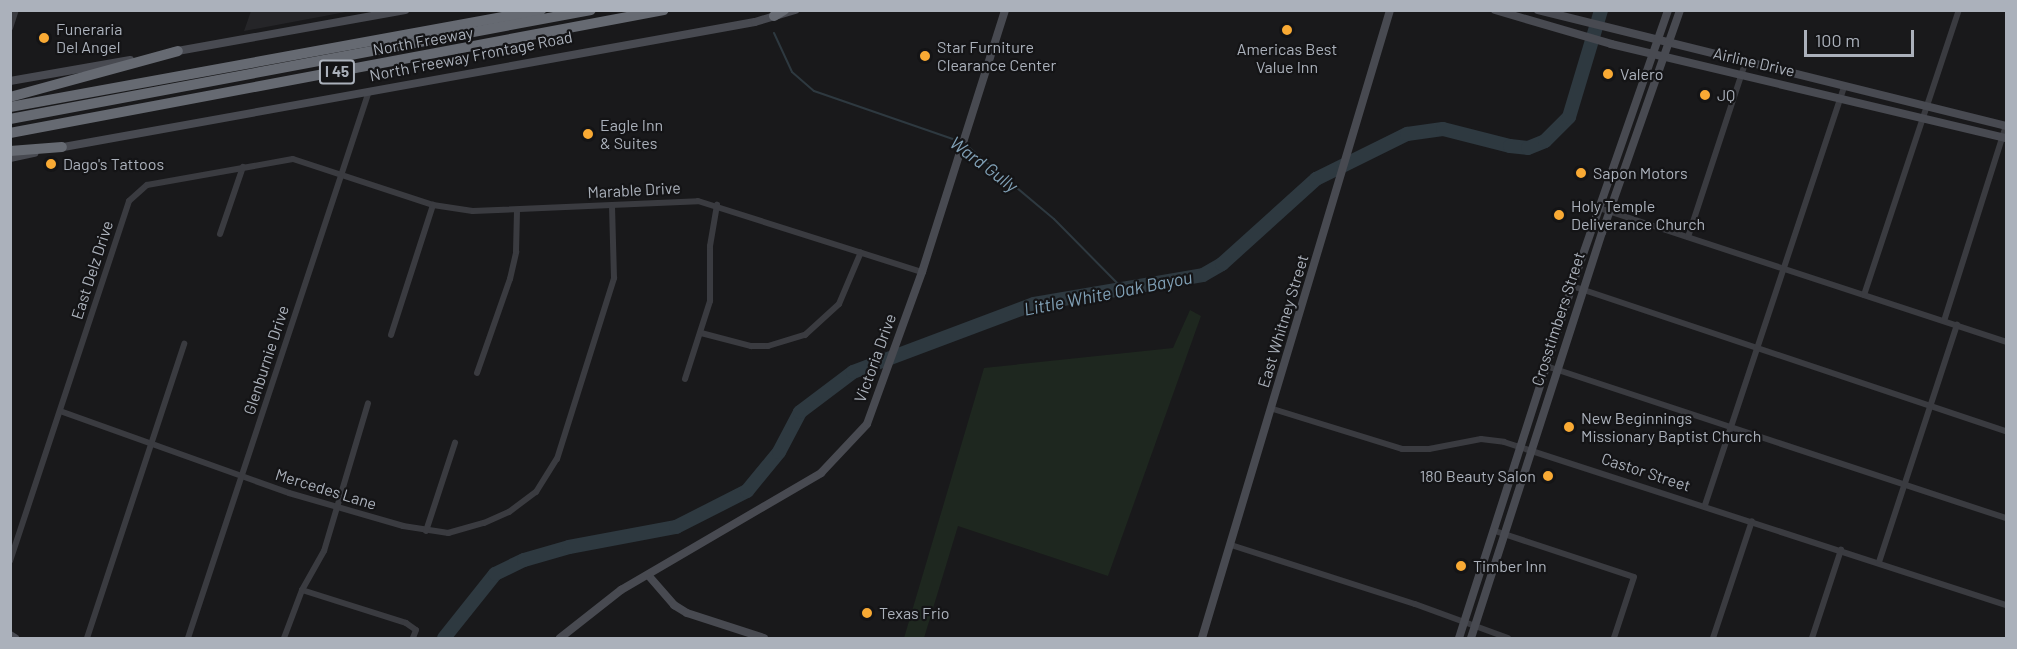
<!DOCTYPE html>
<style>
body{margin:0}
#map{position:relative;width:2017px;height:649px;overflow:hidden;background:#19191b;font-family:Barlow,sans-serif}
div>[style]{position:absolute}
.built>*{inset:0;background:#252528}
.green>*{inset:0;background:#1e271f}
.stream>*{height:2px;margin:-1px;padding:0 1px;transform-origin:1px;border-radius:1px;background:#2e3940}
.river>*{height:14px;margin:-7px;padding:0 7px;transform-origin:7px;border-radius:7px;background:#2e3940}
.street>*{height:6px;margin:-3px;padding:0 3px;transform-origin:3px;border-radius:3px;background:#3a3b40}
.secondary>*{height:8px;margin:-4px;padding:0 4px;transform-origin:4px;border-radius:4px;background:#484a51}
.highway>*{height:10px;margin:-5px;padding:0 5px;transform-origin:5px;border-radius:5px;background:#666a72}
.dots>*{width:16px;height:16px;translate:-50% -50%;box-sizing:border-box;border:3px solid #141416;border-radius:50%}
span{translate:-50% -50%;white-space:nowrap;text-align:center;line-height:1.15;-webkit-text-stroke:4.5px #141416;paint-order:stroke}
.shield-label span{padding:2px 4px;background:#141416;border:2px solid;border-radius:4px;-webkit-text-stroke-width:0}
.shield-label{font-size:15px;color:#abb1bb;font-weight:700}
.poi-label{font-size:16px;color:#abb1bb}
.left{translate:0 -50%;text-align:left}
.right{translate:-100% -50%;text-align:right}
.street-label{font-size:16px;color:#abb1bb}
.water-label{font-size:18px;color:#81a1b7;font-style:italic}
.frame{position:absolute;inset:0;border:12px solid #abb1bb;pointer-events:none}
.scale{position:absolute;left:1804px;top:30px;width:110px;height:27px;box-sizing:border-box;border:3px solid #abb1bb;border-top:0;padding-left:8px;font-size:18px;line-height:21px;white-space:nowrap;color:#abb1bb;-webkit-text-stroke:4px #141416;paint-order:stroke}
</style>
<div id="map">
<div class="built">
<i style="clip-path:polygon(251px 11px,251px 10px,351px 11px,244px 31px)"></i>
</div>
<div class="green">
<i style="clip-path:polygon(1190px 310px,1201px 316px,1108px 576px,958px 526px,924px 638px,904px 638px,984px 368px,1173px 348px)"></i>
</div>
<div class="stream">
<i style="left:774px;top:33px;width:43px;rotate:65.2deg"></i>
<i style="left:792px;top:72px;width:29px;rotate:41deg"></i>
<i style="left:814px;top:91px;width:156px;rotate:19.1deg"></i>
<i style="left:966px;top:145px;width:115px;rotate:40.1deg"></i>
<i style="left:1054px;top:219px;width:98px;rotate:45.4deg"></i>
</div>
<div class="river">
<i style="left:444px;top:638px;width:82px;rotate:-51.4deg"></i>
<i style="left:495px;top:574px;width:32px;rotate:-26deg"></i>
<i style="left:524px;top:560px;width:47px;rotate:-16.1deg"></i>
<i style="left:569px;top:547px;width:109px;rotate:-10.6deg"></i>
<i style="left:676px;top:527px;width:80px;rotate:-26.9deg"></i>
<i style="left:747px;top:491px;width:50px;rotate:-50.6deg"></i>
<i style="left:779px;top:452px;width:45px;rotate:-62.3deg"></i>
<i style="left:800px;top:412px;width:66px;rotate:-37deg"></i>
<i style="left:853px;top:372px;width:193px;rotate:-20.6deg"></i>
<i style="left:1034px;top:304px;width:171px;rotate:-9.7deg"></i>
<i style="left:1203px;top:275px;width:22px;rotate:-30deg"></i>
<i style="left:1222px;top:264px;width:127px;rotate:-42.1deg"></i>
<i style="left:1316px;top:179px;width:102px;rotate:-26.3deg"></i>
<i style="left:1407px;top:134px;width:36px;rotate:-8deg"></i>
<i style="left:1443px;top:129px;width:69px;rotate:14.2deg"></i>
<i style="left:1510px;top:146px;width:18px;rotate:6deg"></i>
<i style="left:1528px;top:148px;width:18px;rotate:-22deg"></i>
<i style="left:1545px;top:141px;width:34px;rotate:-45deg"></i>
<i style="left:1569px;top:117px;width:112px;rotate:-73.3deg"></i>
</div>
<div class="street">
<i style="left:10px;top:28px;width:19px;rotate:-72deg"></i>
<i style="left:1599px;top:208px;width:428px;rotate:18.2deg"></i>
<i style="left:220px;top:234px;width:71px;rotate:-71.1deg"></i>
<i style="left:1688px;top:237px;width:182px;rotate:-71.8deg"></i>
<i style="left:1572px;top:286px;width:458px;rotate:18.5deg"></i>
<i style="left:1864px;top:295px;width:300px;rotate:-71.6deg"></i>
<i style="left:1944px;top:321px;width:205px;rotate:-72.4deg"></i>
<i style="left:701px;top:333px;width:52px;rotate:14.6deg"></i>
<i style="left:751px;top:346px;width:17px"></i>
<i style="left:768px;top:346px;width:39px;rotate:-17deg"></i>
<i style="left:805px;top:335px;width:46px;rotate:-42.4deg"></i>
<i style="left:839px;top:304px;width:56px;rotate:-67.1deg"></i>
<i style="left:391px;top:335px;width:137px;rotate:-72.1deg"></i>
<i style="left:1546px;top:366px;width:484px;rotate:18.3deg"></i>
<i style="left:477px;top:373px;width:100px;rotate:-70.7deg"></i>
<i style="left:510px;top:279px;width:28px;rotate:-77deg"></i>
<i style="left:516px;top:252px;width:42px;rotate:-88.6deg"></i>
<i style="left:685px;top:379px;width:82px;rotate:-72.2deg"></i>
<i style="left:710px;top:301px;width:55px;rotate:-90deg"></i>
<i style="left:710px;top:246px;width:42px;rotate:-80.3deg"></i>
<i style="left:1273px;top:409px;width:135px;rotate:17.2deg"></i>
<i style="left:1402px;top:449px;width:27px"></i>
<i style="left:1429px;top:449px;width:53px;rotate:-10.9deg"></i>
<i style="left:1481px;top:439px;width:23px;rotate:7deg"></i>
<i style="left:1504px;top:442px;width:528px;rotate:17.99deg"></i>
<i style="left:60px;top:411px;width:243px;rotate:19.7deg"></i>
<i style="left:289px;top:493px;width:119px;rotate:16.1deg"></i>
<i style="left:403px;top:526px;width:46px;rotate:8.8deg"></i>
<i style="left:448px;top:533px;width:37px;rotate:-16deg"></i>
<i style="left:484px;top:523px;width:27px;rotate:-24deg"></i>
<i style="left:509px;top:512px;width:34px;rotate:-37deg"></i>
<i style="left:536px;top:492px;width:39px;rotate:-58deg"></i>
<i style="left:557px;top:459px;width:190px;rotate:-72.5deg"></i>
<i style="left:614px;top:278px;width:73px;rotate:-91.6deg"></i>
<i style="left:1705px;top:505px;width:440px;rotate:-71.6deg"></i>
<i style="left:426px;top:531px;width:93px;rotate:-71.8deg"></i>
<i style="left:1495px;top:531px;width:146px;rotate:18.3deg"></i>
<i style="left:1634px;top:577px;width:64px;rotate:108.2deg"></i>
<i style="left:1231px;top:545px;width:193px;rotate:17.8deg"></i>
<i style="left:1415px;top:604px;width:99px;rotate:20.1deg"></i>
<i style="left:10px;top:561px;width:379px;rotate:-71.7deg"></i>
<i style="left:129px;top:201px;width:24px;rotate:-42deg"></i>
<i style="left:147px;top:185px;width:148px;rotate:-10.1deg"></i>
<i style="left:293px;top:159px;width:147px;rotate:18.2deg"></i>
<i style="left:433px;top:205px;width:40px;rotate:8.5deg"></i>
<i style="left:473px;top:211px;width:225px;rotate:-2.5deg"></i>
<i style="left:698px;top:201px;width:235px;rotate:17.6deg"></i>
<i style="left:1879px;top:562px;width:250px;rotate:-71.8deg"></i>
<i style="left:302px;top:590px;width:109px;rotate:17.6deg"></i>
<i style="left:406px;top:623px;width:12px;rotate:35deg"></i>
<i style="left:416px;top:630px;width:9px;rotate:111deg"></i>
<i style="left:87px;top:638px;width:310px;rotate:-71.7deg"></i>
<i style="left:188px;top:638px;width:576px;rotate:-71.69deg"></i>
<i style="left:284px;top:638px;width:51px;rotate:-69.4deg"></i>
<i style="left:302px;top:590px;width:45px;rotate:-60.6deg"></i>
<i style="left:324px;top:551px;width:154px;rotate:-73.4deg"></i>
<i style="left:1713px;top:638px;width:123px;rotate:-71.6deg"></i>
<i style="left:1812px;top:638px;width:93px;rotate:-71.8deg"></i>
</div>
<div class="secondary">
<i style="left:1495px;top:10px;width:121px;rotate:16.3deg"></i>
<i style="left:1611px;top:44px;width:406px;rotate:13.4deg"></i>
<i style="left:1538px;top:10px;width:482px;rotate:13.9deg"></i>
<i style="left:172px;top:52px;width:237px;rotate:-10.2deg"></i>
<i style="left:10px;top:81px;width:122px;rotate:-9.9deg"></i>
<i style="left:58px;top:148px;width:708px;rotate:-10.25deg"></i>
<i style="left:755px;top:22px;width:42px;rotate:-16.7deg"></i>
<i style="left:10px;top:158px;width:25px;rotate:-12deg"></i>
<i style="left:648px;top:575px;width:40px;rotate:49deg"></i>
<i style="left:674px;top:605px;width:15px;rotate:32deg"></i>
<i style="left:687px;top:613px;width:81px;rotate:18deg"></i>
<i style="left:10px;top:635px;width:6px;rotate:31deg"></i>
<i style="left:560px;top:638px;width:78px;rotate:-38.2deg"></i>
<i style="left:621px;top:590px;width:232px;rotate:-30.3deg"></i>
<i style="left:821px;top:473px;width:67px;rotate:-46.8deg"></i>
<i style="left:867px;top:424px;width:162px;rotate:-70.1deg"></i>
<i style="left:922px;top:272px;width:275px;rotate:-72.4deg"></i>
<i style="left:1202px;top:638px;width:656px;rotate:-73.33deg"></i>
<i style="left:1459px;top:638px;width:370px;rotate:-72.2deg"></i>
<i style="left:1572px;top:286px;width:292px;rotate:-70.8deg"></i>
<i style="left:1471px;top:638px;width:426px;rotate:-72.1deg"></i>
<i style="left:1602px;top:233px;width:236px;rotate:-70.7deg"></i>
</div>
<div class="highway">
<i style="left:774px;top:16px;width:12px;rotate:-31deg"></i>
<i style="left:10px;top:97px;width:174px;rotate:-15.3deg"></i>
<i style="left:10px;top:107px;width:540px;rotate:-10.35deg"></i>
<i style="left:10px;top:119px;width:591px;rotate:-10.63deg"></i>
<i style="left:10px;top:133px;width:665px;rotate:-10.65deg"></i>
<i style="left:10px;top:151px;width:52px;rotate:-4.4deg"></i>
</div>
<div class="dots">
<i style="left:1287px;top:30px;background:#f9aa34"></i>
<i style="left:44px;top:38px;background:#f9aa34"></i>
<i style="left:925px;top:56px;background:#f9aa34"></i>
<i style="left:1608px;top:74px;background:#f9aa34"></i>
<i style="left:1705px;top:95px;background:#f9aa34"></i>
<i style="left:588px;top:134px;background:#f9aa34"></i>
<i style="left:51px;top:164px;background:#f9aa34"></i>
<i style="left:1581px;top:173px;background:#f9aa34"></i>
<i style="left:1559px;top:215px;background:#f9aa34"></i>
<i style="left:1569px;top:427px;background:#f9aa34"></i>
<i style="left:1548px;top:476px;background:#f9aa34"></i>
<i style="left:1461px;top:566px;background:#f9aa34"></i>
<i style="left:867px;top:613px;background:#f9aa34"></i>
</div>
<div class="shield-label">
<span style="left:337px;top:72px">I 45</span>
</div>
<div class="poi-label">
<span class="left" style="left:56px;top:38px">Funeraria<br>Del Angel</span>
<span class="left" style="left:937px;top:56px">Star Furniture<br>Clearance Center</span>
<span style="left:1287px;top:58px">Americas Best<br>Value Inn</span>
<span class="left" style="left:1620px;top:74px">Valero</span>
<span class="left" style="left:1717px;top:95px">JQ</span>
<span class="left" style="left:600px;top:134px">Eagle Inn<br>&amp; Suites</span>
<span class="left" style="left:63px;top:164px">Dago's Tattoos</span>
<span class="left" style="left:1593px;top:173px">Sapon Motors</span>
<span class="left" style="left:1571px;top:215px">Holy Temple<br>Deliverance Church</span>
<span class="left" style="left:1581px;top:427px">New Beginnings<br>Missionary Baptist Church</span>
<span class="right" style="left:1536px;top:476px">180 Beauty Salon</span>
<span class="left" style="left:1473px;top:566px">Timber Inn</span>
<span class="left" style="left:879px;top:613px">Texas Frio</span>
</div>
<div class="street-label">
<span style="left:423px;top:41px;rotate:-10deg">North Freeway</span>
<span style="left:471px;top:56px;rotate:-11deg">North Freeway Frontage Road</span>
<span style="left:1754px;top:62px;rotate:13deg">Airline Drive</span>
<span style="left:634px;top:190px;rotate:-3deg">Marable Drive</span>
<span style="left:92px;top:270px;rotate:-72deg">East Delz Drive</span>
<span style="left:1558px;top:319px;rotate:-72deg">Crosstimbers Street</span>
<span style="left:1283px;top:321px;rotate:-73deg">East Whitney Street</span>
<span style="left:875px;top:358px;rotate:-70deg">Victoria Drive</span>
<span style="left:266px;top:360px;rotate:-72deg">Glenburnie Drive</span>
<span style="left:1646px;top:472px;rotate:18deg">Castor Street</span>
<span style="left:326px;top:489px;rotate:17deg">Mercedes Lane</span>
</div>
<div class="water-label">
<span style="left:984px;top:164px;rotate:37deg">Ward Gully</span>
<span style="left:1108px;top:293px;rotate:-11deg">Little White Oak Bayou</span>
</div>
<div class="frame"></div>
<div class="scale">100 m</div>
</div>
